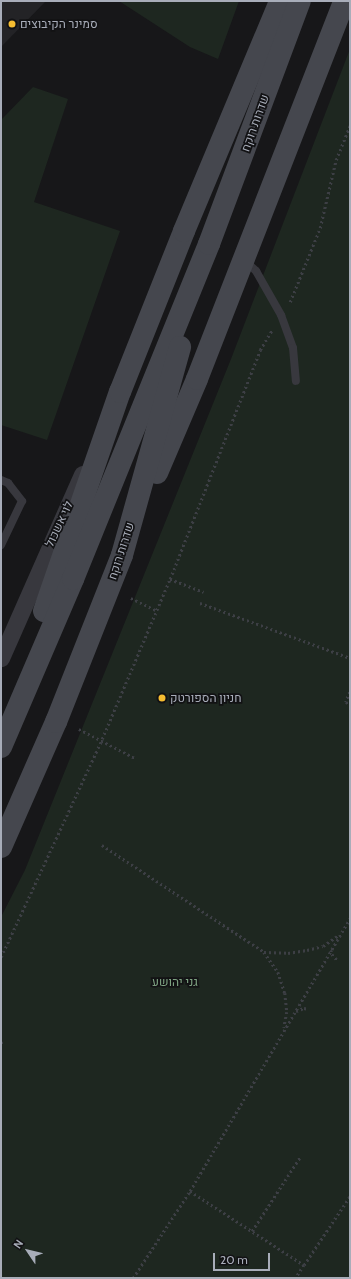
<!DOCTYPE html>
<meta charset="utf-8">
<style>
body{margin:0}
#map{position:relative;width:351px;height:1279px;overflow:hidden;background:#171719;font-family:Cabin,Heebo,sans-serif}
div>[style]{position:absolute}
.built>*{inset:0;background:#232326}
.green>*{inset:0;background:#1e2720}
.path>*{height:2.5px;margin-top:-1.25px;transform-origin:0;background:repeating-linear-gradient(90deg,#3d3f45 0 2px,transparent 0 5px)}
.service>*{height:8px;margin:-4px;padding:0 4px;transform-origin:4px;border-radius:4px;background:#38383e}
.minor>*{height:17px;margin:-8.5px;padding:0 8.5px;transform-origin:8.5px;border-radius:8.5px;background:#38383e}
.secondary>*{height:22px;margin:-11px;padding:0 11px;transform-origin:11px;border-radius:11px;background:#45474e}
.dots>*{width:11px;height:11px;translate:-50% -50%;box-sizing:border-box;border:2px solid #121214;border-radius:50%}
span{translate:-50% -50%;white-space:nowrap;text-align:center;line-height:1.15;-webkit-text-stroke:3.5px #121214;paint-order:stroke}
.poi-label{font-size:12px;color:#a8adb9}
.left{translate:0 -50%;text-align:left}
.street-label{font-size:12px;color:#a8adb9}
.park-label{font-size:12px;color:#7fa483}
.frame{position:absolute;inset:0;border:2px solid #a8adb9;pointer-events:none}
.north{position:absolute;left:8px;top:1231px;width:40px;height:40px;-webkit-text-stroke:3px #121214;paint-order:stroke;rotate:305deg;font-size:11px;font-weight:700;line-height:16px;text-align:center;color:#a8adb9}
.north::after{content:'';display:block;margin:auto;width:14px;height:18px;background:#a8adb9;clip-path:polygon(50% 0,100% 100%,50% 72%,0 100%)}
.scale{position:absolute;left:213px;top:1253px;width:57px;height:18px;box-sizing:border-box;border:2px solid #a8adb9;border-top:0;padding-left:5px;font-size:12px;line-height:14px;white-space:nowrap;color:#a8adb9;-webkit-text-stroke:3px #121214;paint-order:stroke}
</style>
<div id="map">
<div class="built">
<i style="clip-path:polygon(1px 1px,46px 1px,1px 47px)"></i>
</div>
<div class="green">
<i style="clip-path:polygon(119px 1px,239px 1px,218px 59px,190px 47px)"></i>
<i style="clip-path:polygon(350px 49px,350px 1278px,1px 1278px,1px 917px,25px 870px,231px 359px)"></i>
<i style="clip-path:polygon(33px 87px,68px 99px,34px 202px,120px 231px,47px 440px,1px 425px,1px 120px)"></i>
</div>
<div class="path">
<i style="left:290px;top:302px;width:80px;rotate:-67.9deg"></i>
<i style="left:320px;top:228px;width:70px;rotate:-76.8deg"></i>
<i style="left:336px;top:160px;width:37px;rotate:-68deg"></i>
<i style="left:170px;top:579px;width:36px;rotate:21deg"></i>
<i style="left:131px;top:598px;width:28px;rotate:26deg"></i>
<i style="left:200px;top:603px;width:160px;rotate:20.1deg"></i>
<i style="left:350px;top:692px;width:11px;rotate:112deg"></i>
<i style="left:346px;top:702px;width:4px;rotate:27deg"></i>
<i style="left:79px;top:729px;width:63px;rotate:27.4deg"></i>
<i style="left:102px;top:845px;width:194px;rotate:33.4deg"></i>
<i style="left:264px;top:952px;width:24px;rotate:55deg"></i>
<i style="left:278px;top:972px;width:22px;rotate:72deg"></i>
<i style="left:285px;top:993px;width:19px;rotate:84deg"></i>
<i style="left:287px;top:1012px;width:16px;rotate:101deg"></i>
<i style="left:331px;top:950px;width:4px;rotate:76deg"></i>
<i style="left:332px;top:954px;width:9px;rotate:49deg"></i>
<i style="left:264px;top:952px;width:24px;rotate:2deg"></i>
<i style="left:288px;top:953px;width:19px;rotate:-9deg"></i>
<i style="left:307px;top:950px;width:16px;rotate:-14deg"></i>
<i style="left:323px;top:946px;width:19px;rotate:-35deg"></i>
<i style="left:1px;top:957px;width:240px;rotate:-65.1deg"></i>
<i style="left:102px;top:739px;width:174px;rotate:-67deg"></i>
<i style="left:170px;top:579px;width:246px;rotate:-68.5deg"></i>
<i style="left:260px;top:350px;width:23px;rotate:-59deg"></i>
<i style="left:296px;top:1011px;width:9px;rotate:-21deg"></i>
<i style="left:304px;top:1008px;width:5px;rotate:11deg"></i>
<i style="left:1px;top:1042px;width:4px;rotate:34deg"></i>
<i style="left:190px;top:1191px;width:136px;rotate:33deg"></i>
<i style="left:304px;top:1265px;width:15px;rotate:122deg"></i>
<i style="left:252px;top:1231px;width:88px;rotate:-57deg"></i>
<i style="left:304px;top:1265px;width:83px;rotate:-56.3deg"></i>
<i style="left:133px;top:1278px;width:104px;rotate:-56.8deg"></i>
<i style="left:190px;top:1191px;width:316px;rotate:-59.6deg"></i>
</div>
<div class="service">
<i style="left:245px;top:261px;width:15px;rotate:42deg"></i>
<i style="left:256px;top:271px;width:51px;rotate:60.4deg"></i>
<i style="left:281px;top:315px;width:35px;rotate:70deg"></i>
<i style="left:293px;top:348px;width:33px;rotate:85deg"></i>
<i style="left:1px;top:480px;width:8px;rotate:23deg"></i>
<i style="left:8px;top:483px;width:23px;rotate:52deg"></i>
<i style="left:22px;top:501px;width:49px;rotate:115.5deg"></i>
</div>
<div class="minor">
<i style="left:1px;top:658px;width:201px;rotate:-66.2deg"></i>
</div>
<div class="secondary">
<i style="left:157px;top:473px;width:102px;rotate:-66.9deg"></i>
<i style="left:197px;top:379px;width:406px;rotate:-68.7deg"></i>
<i style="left:44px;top:611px;width:232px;rotate:-70.9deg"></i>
<i style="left:120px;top:392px;width:173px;rotate:-68.3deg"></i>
<i style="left:184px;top:231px;width:249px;rotate:-67.3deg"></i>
<i style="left:1px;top:747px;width:183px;rotate:-66.8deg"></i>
<i style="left:73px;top:579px;width:362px;rotate:-67.9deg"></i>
<i style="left:209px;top:244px;width:259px;rotate:-69.5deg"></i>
<i style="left:1px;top:847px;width:137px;rotate:-66.3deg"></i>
<i style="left:56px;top:722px;width:180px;rotate:-68.4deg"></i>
<i style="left:122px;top:555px;width:216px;rotate:-74.4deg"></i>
</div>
<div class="dots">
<i style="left:12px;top:24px;background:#f6bd31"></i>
<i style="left:162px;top:698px;background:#f6bd31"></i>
</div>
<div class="poi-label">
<span class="left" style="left:20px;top:24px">סמינר הקיבוצים</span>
<span class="left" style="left:170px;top:698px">חניון הספורטק</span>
</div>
<div class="street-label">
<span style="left:255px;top:123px;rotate:-70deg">שדרות רוקח</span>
<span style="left:59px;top:524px;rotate:-65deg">לוי אשכול</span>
<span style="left:121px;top:551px;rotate:-72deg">שדרות רוקח</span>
</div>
<div class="park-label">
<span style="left:175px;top:982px">גני יהושע</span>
</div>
<div class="frame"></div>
<div class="north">N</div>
<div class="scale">20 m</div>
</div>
